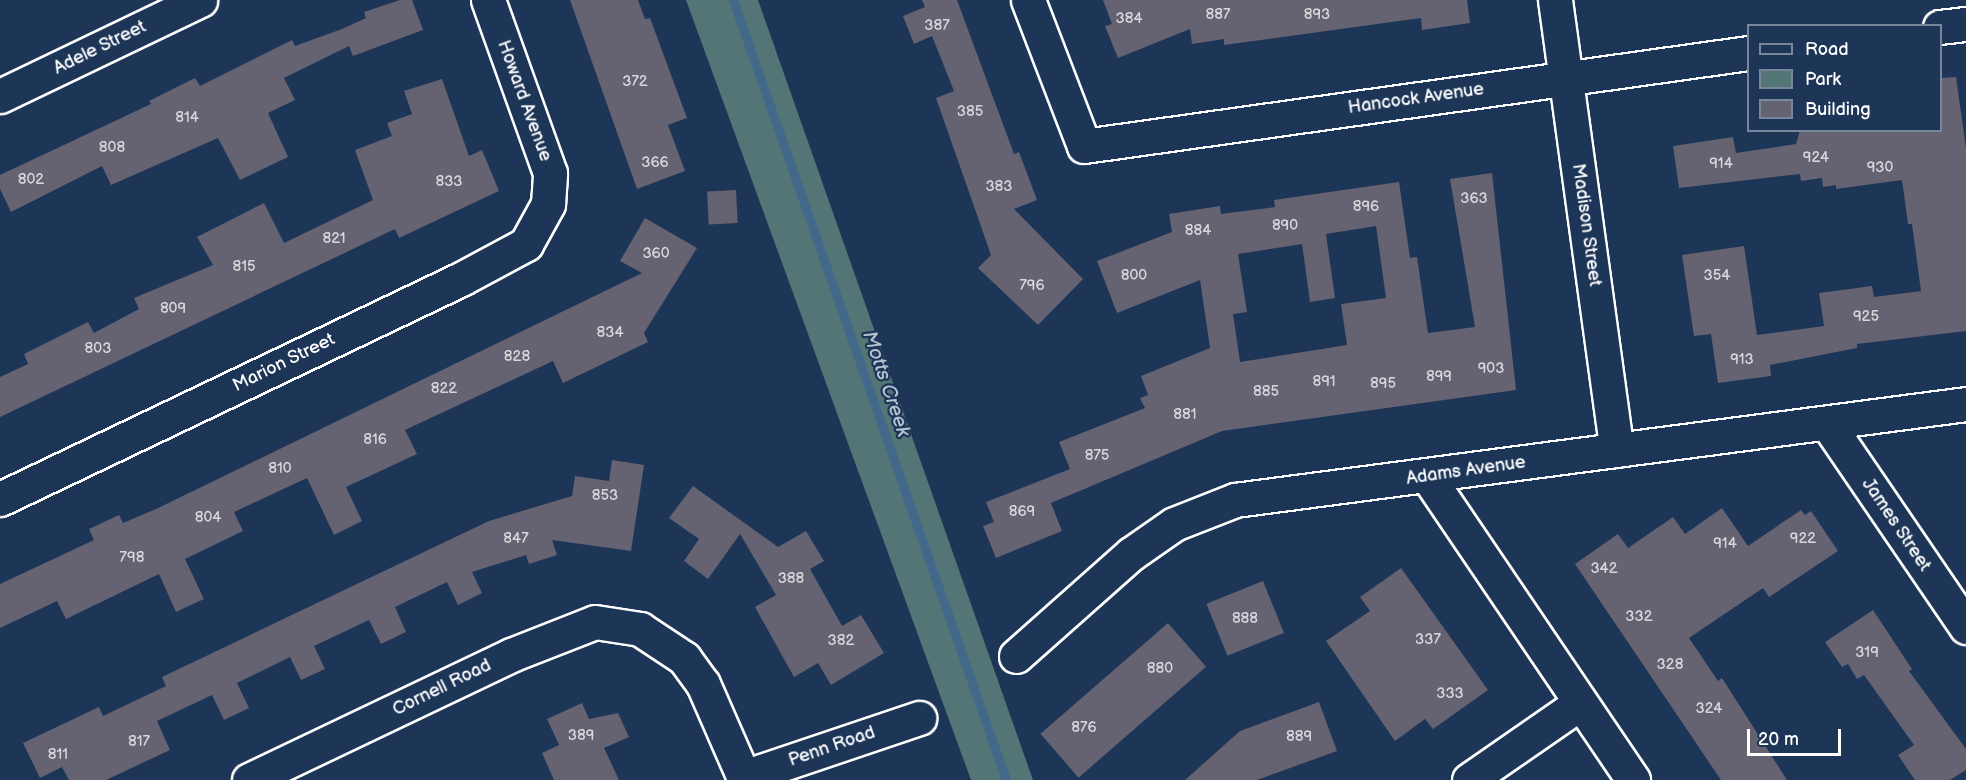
<!DOCTYPE html>
<style>
body{margin:0}
#map{position:relative;width:1966px;height:780px;overflow:hidden;background:#1d3557;font-family:"Balsamiq Sans",sans-serif}
div>[style]{position:absolute}
.green>*{inset:0;background:#537576}
.stream>*{height:9px;margin:-4.5px;padding:0 4.5px;transform-origin:4.5px;border-radius:4.5px;background:#44688b}
.building>*{inset:0;background:#656271;transform-origin:0 0}
.roads{filter:drop-shadow(2px 0 #fff) drop-shadow(-2px 0 #fff) drop-shadow(0 2px #fff) drop-shadow(0 -2px #fff)}
.street>*{height:33px;margin:-16.5px;padding:0 16.5px;transform-origin:16.5px;border-radius:16.5px;background:#1d3557}
span{translate:-50% -50%;white-space:nowrap;text-align:center;line-height:1.15;-webkit-text-stroke:4.5px #1d3557;paint-order:stroke}
.number-label{font-size:15px;color:#d8d8dc}
.number-label span{-webkit-text-stroke-width:0}
.street-label{font-size:18px;color:#fff}
.water-label{font-size:20px;color:#b4c3d1;font-style:italic}
.legend{position:absolute;left:1747px;top:24px;width:195px;height:108px;box-sizing:border-box;background:#1d3557;border:2px solid #77869a;margin:0;padding:8px 10px;list-style:none;font-size:18px;color:#fff}
.legend li{display:flex;align-items:center;gap:12px;height:30px}
.legend b{width:30px;border:2px solid #77869a}
.scale{position:absolute;left:1747px;top:729px;width:94px;height:27px;box-sizing:border-box;border:3px solid #fff;border-top:0;padding-left:8px;font-size:18px;line-height:21px;white-space:nowrap;color:#fff;-webkit-text-stroke:4px #1d3557;paint-order:stroke}
</style>
<div id="map">
<div class="green">
<i style="clip-path:polygon(686px 0,758px 0,1033px 780px,971px 780px)"></i>
</div>
<div class="stream">
<i style="left:733px;top:0;width:826px;rotate:70.71deg"></i>
</div>
<div class="building">
<i style="clip-path:polygon(400px 0,412px 0,423px 30px,353px 56px,349px 46px,284px 78px,295px 100px,268px 113px,288px 157px,240px 180px,218px 138px,111px 185px,102px 166px,11px 212px,0 189px,0 175px,151px 104px,149px 101px,195px 78px,200px 86px,292px 40px,295px 46px,342px 29px,366px 18px,364px 12px)"></i>
<i style="clip-path:polygon(570px 0,638px 0,645px 19px,650px 18px,687px 118px,668px 125px,685px 171px,637px 189px)"></i>
<i style="clip-path:polygon(922px 0,957px 0,1014px 154px,1019px 152px,1037px 200px,1014px 209px,1083px 279px,1038px 325px,978px 268px,991px 255px,936px 98px,954px 91px,932px 36px,914px 44px,903px 16px,925px 7px)"></i>
<i style="clip-path:polygon(1103px 0,1467px 0,1470px 23px,1422px 30px,1421px 18px,1224px 45px,1224px 39px,1192px 44px,1190px 29px,1118px 58px,1105px 26px,1112px 24px)"></i>
<i style="clip-path:polygon(1956px 77px,1966px 148px,1966px 331px,1857px 344px,1857px 348px,1770px 365px,1771px 376px,1718px 383px,1711px 334px,1694px 336px,1682px 255px,1744px 246px,1757px 335px,1824px 326px,1819px 293px,1872px 286px,1874px 297px,1921px 291px,1912px 224px,1908px 224px,1902px 180px,1836px 189px,1836px 185px,1823px 187px,1822px 178px,1801px 181px,1800px 174px,1679px 188px,1673px 146px,1733px 137px,1736px 153px,1796px 144px,1800px 130px,1941px 130px,1941px 78px)"></i>
<i style="clip-path:polygon(442px 79px,469px 156px,482px 150px,499px 191px,399px 238px,395px 229px,0 417px,0 377px,28px 364px,24px 354px,88px 322px,94px 333px,139px 309px,134px 298px,213px 265px,197px 237px,264px 203px,284px 243px,373px 200px,355px 150px,392px 136px,387px 123px,412px 114px,404px 91px)"></i>
<i style="clip-path:polygon(evenodd,1492px 173px,1516px 390px,1222px 431px,1051px 503px,1062px 531px,996px 558px,983px 526px,994px 522px,986px 502px,1070px 469px,1059px 442px,1145px 408px,1140px 398px,1148px 395px,1141px 376px,1210px 348px,1200px 280px,1117px 313px,1097px 261px,1172px 232px,1169px 214px,1220px 206px,1221px 214px,1275px 207px,1274px 200px,1399px 182px,1410px 258px,1417px 257px,1428px 333px,1475px 327px,1450px 179px,1492px 173px,1376px 226px,1386px 298px,1341px 304px,1347px 345px,1240px 362px,1233px 314px,1247px 312px,1238px 254px,1302px 244px,1310px 302px,1335px 298px,1326px 234px,1376px 226px)"></i>
<i style="left:736px;top:190px;width:33px;height:29px;rotate:87deg"></i>
<i style="clip-path:polygon(645px 218px,697px 248px,644px 333px,648px 342px,563px 383px,553px 361px,405px 430px,417px 454px,346px 487px,362px 521px,334px 535px,307px 478px,234px 512px,243px 531px,185px 559px,204px 599px,176px 612px,159px 574px,66px 619px,57px 601px,0 628px,0 584px,94px 540px,89px 529px,119px 515px,123px 523px,156px 509px,642px 273px,620px 261px)"></i>
<i style="clip-path:polygon(612px 460px,644px 465px,631px 551px,552px 540px,557px 555px,529px 564px,526px 555px,472px 572px,482px 593px,458px 605px,447px 582px,395px 607px,406px 632px,381px 644px,369px 620px,314px 646px,325px 669px,301px 680px,290px 657px,237px 683px,249px 708px,224px 720px,212px 695px,157px 721px,170px 750px,106px 780px,69px 780px,62px 767px,40px 778px,23px 743px,99px 707px,103px 716px,166px 686px,162px 677px,489px 521px,572px 496px,575px 476px,609px 481px)"></i>
<i style="clip-path:polygon(693px 486px,778px 547px,806px 531px,824px 561px,810px 569px,842px 626px,861px 615px,884px 653px,831px 685px,818px 663px,794px 677px,755px 607px,776px 595px,740px 534px,708px 579px,684px 561px,699px 539px,669px 518px)"></i>
<i style="clip-path:polygon(1722px 508px,1748px 546px,1801px 510px,1805px 515px,1811px 511px,1838px 551px,1769px 597px,1763px 588px,1689px 638px,1718px 681px,1722px 678px,1787px 780px,1721px 780px,1575px 564px,1618px 534px,1628px 548px,1673px 517px,1685px 534px)"></i>
<i style="clip-path:polygon(1401px 568px,1488px 690px,1433px 729px,1425px 719px,1395px 741px,1326px 641px,1370px 611px,1360px 597px)"></i>
<i style="left:1263px;top:581px;width:56px;height:61px;rotate:68deg"></i>
<i style="clip-path:polygon(1873px 610px,1912px 669px,1909px 671px,1966px 749px,1966px 770px,1950px 780px,1915px 780px,1898px 755px,1914px 745px,1864px 675px,1857px 679px,1848px 664px,1842px 667px,1825px 642px)"></i>
<i style="left:1168px;top:623px;width:58px;height:169px;rotate:49deg"></i>
<i style="clip-path:polygon(1319px 702px,1337px 751px,1257px 780px,1185px 780px,1240px 731px)"></i>
<i style="clip-path:polygon(582px 703px,589px 719px,618px 713px,629px 737px,604px 748px,619px 780px,554px 780px,542px 753px,559px 745px,547px 719px)"></i>
</div>
<div class="roads">
<div class="street">
<i style="left:1028px;top:0;width:156px;rotate:69deg"></i>
<i style="left:1084px;top:146px;width:670px;rotate:-7.97deg"></i>
<i style="left:1555px;top:0;width:454px;rotate:82.2deg"></i>
<i style="left:1940px;top:27px;width:26px;rotate:-7deg"></i>
<i style="left:0;top:96px;width:222px;rotate:-25.6deg"></i>
<i style="left:1827px;top:423px;width:247px;rotate:55.7deg"></i>
<i style="left:1428px;top:477px;width:366px;rotate:55.9deg"></i>
<i style="left:0;top:499px;width:511px;rotate:-25.51deg"></i>
<i style="left:461px;top:279px;width:74px;rotate:-28.3deg"></i>
<i style="left:526px;top:244px;width:46px;rotate:-61.2deg"></i>
<i style="left:548px;top:204px;width:31px;rotate:-86deg"></i>
<i style="left:550px;top:173px;width:184px;rotate:-109.7deg"></i>
<i style="left:1016px;top:656px;width:154px;rotate:-41.6deg"></i>
<i style="left:1131px;top:554px;width:52px;rotate:-34.9deg"></i>
<i style="left:1174px;top:524px;width:66px;rotate:-21.5deg"></i>
<i style="left:1235px;top:500px;width:737px;rotate:-7.48deg"></i>
<i style="left:744px;top:777px;width:185px;rotate:-18.6deg"></i>
<i style="left:249px;top:780px;width:290px;rotate:-25.5deg"></i>
<i style="left:511px;top:655px;width:90px;rotate:-21.4deg"></i>
<i style="left:595px;top:622px;width:46px;rotate:8.8deg"></i>
<i style="left:640px;top:629px;width:53px;rotate:33.4deg"></i>
<i style="left:684px;top:658px;width:32px;rotate:54deg"></i>
<i style="left:703px;top:684px;width:105px;rotate:66.4deg"></i>
<i style="left:1469px;top:780px;width:135px;rotate:-34.7deg"></i>
</div>
</div>
<div class="number-label">
<span style="left:1218px;top:15px">887</span>
<span style="left:1317px;top:15px">893</span>
<span style="left:1129px;top:19px">384</span>
<span style="left:937px;top:26px">387</span>
<span style="left:635px;top:82px">372</span>
<span style="left:970px;top:112px">385</span>
<span style="left:187px;top:118px">814</span>
<span style="left:112px;top:148px">808</span>
<span style="left:1816px;top:158px">924</span>
<span style="left:655px;top:163px">366</span>
<span style="left:1721px;top:164px">914</span>
<span style="left:1880px;top:168px">930</span>
<span style="left:31px;top:180px">802</span>
<span style="left:449px;top:182px">833</span>
<span style="left:999px;top:187px">383</span>
<span style="left:1474px;top:199px">363</span>
<span style="left:1366px;top:207px">896</span>
<span style="left:1285px;top:226px">890</span>
<span style="left:1198px;top:231px">884</span>
<span style="left:334px;top:239px">821</span>
<span style="left:656px;top:254px">360</span>
<span style="left:244px;top:267px">815</span>
<span style="left:1134px;top:276px">800</span>
<span style="left:1717px;top:276px">354</span>
<span style="left:1032px;top:286px">796</span>
<span style="left:173px;top:309px">809</span>
<span style="left:1866px;top:317px">925</span>
<span style="left:610px;top:333px">834</span>
<span style="left:98px;top:349px">803</span>
<span style="left:517px;top:357px">828</span>
<span style="left:1742px;top:360px">913</span>
<span style="left:1491px;top:369px">903</span>
<span style="left:1439px;top:377px">899</span>
<span style="left:1324px;top:382px">891</span>
<span style="left:1383px;top:384px">895</span>
<span style="left:444px;top:389px">822</span>
<span style="left:1266px;top:392px">885</span>
<span style="left:1185px;top:415px">881</span>
<span style="left:375px;top:440px">816</span>
<span style="left:1097px;top:456px">875</span>
<span style="left:280px;top:469px">810</span>
<span style="left:605px;top:496px">853</span>
<span style="left:1022px;top:512px">869</span>
<span style="left:208px;top:518px">804</span>
<span style="left:516px;top:539px">847</span>
<span style="left:1803px;top:539px">922</span>
<span style="left:1725px;top:544px">914</span>
<span style="left:132px;top:558px">798</span>
<span style="left:1604px;top:569px">342</span>
<span style="left:791px;top:579px">388</span>
<span style="left:1639px;top:617px">332</span>
<span style="left:1245px;top:619px">888</span>
<span style="left:1428px;top:640px">337</span>
<span style="left:841px;top:641px">382</span>
<span style="left:1867px;top:653px">319</span>
<span style="left:1670px;top:665px">328</span>
<span style="left:1160px;top:669px">880</span>
<span style="left:1450px;top:694px">333</span>
<span style="left:1709px;top:709px">324</span>
<span style="left:1084px;top:728px">876</span>
<span style="left:581px;top:736px">389</span>
<span style="left:1299px;top:737px">889</span>
<span style="left:139px;top:742px">817</span>
<span style="left:58px;top:755px">811</span>
</div>
<div class="street-label">
<span style="left:100px;top:48px;rotate:-26deg">Adele Street</span>
<span style="left:1416px;top:99px;rotate:-8deg">Hancock Avenue</span>
<span style="left:524px;top:101px;rotate:70deg">Howard Avenue</span>
<span style="left:1586px;top:225px;rotate:82deg">Madison Street</span>
<span style="left:284px;top:363px;rotate:-26deg">Marion Street</span>
<span style="left:1466px;top:471px;rotate:-8deg">Adams Avenue</span>
<span style="left:1896px;top:525px;rotate:56deg">James Street</span>
<span style="left:442px;top:688px;rotate:-26deg">Cornell Road</span>
<span style="left:832px;top:747px;rotate:-19deg">Penn Road</span>
</div>
<div class="water-label">
<span style="left:886px;top:384px;rotate:71deg">Motts Creek</span>
</div>
<ul class="legend">
<li><b style="height:8px;background:#1d3557"></b>Road</li>
<li><b style="height:16px;background:#537576"></b>Park</li>
<li><b style="height:16px;background:#656271"></b>Building</li>
</ul>
<div class="scale">20 m</div>
</div>
